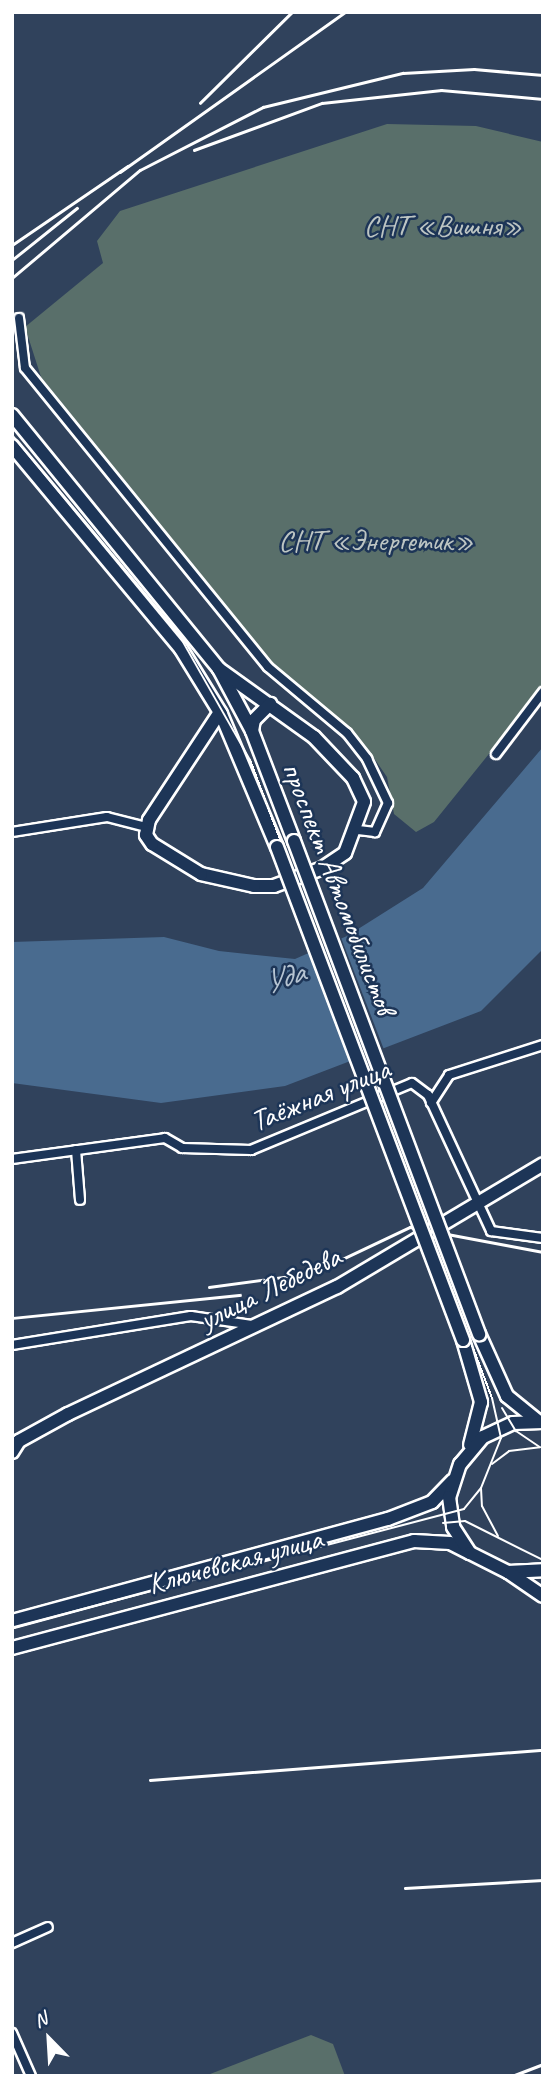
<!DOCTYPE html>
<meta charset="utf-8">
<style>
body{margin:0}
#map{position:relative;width:555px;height:2088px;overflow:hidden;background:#30425c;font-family:Caveat,sans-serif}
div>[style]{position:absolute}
.green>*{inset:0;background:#596f6a}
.water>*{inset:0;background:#496b8f}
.pier>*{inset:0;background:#30425c;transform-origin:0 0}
.roads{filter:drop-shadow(2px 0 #fff) drop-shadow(-2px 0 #fff) drop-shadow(0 2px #fff) drop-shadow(0 -2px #fff)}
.street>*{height:8px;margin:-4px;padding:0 4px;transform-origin:4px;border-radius:4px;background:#1d3557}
.secondary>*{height:12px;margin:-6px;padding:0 6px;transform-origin:6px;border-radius:6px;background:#1d3557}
.primary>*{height:12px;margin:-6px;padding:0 6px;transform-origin:6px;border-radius:6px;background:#1d3557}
.tram>*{height:2px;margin:-1px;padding:0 1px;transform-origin:1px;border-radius:1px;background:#fff}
.rail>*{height:2.5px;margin:-1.25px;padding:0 1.25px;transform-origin:1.25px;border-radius:1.25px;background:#fff}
.bridges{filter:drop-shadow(2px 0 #fff) drop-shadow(-2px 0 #fff) drop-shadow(0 2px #fff) drop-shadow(0 -2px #fff)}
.primary-bridge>*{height:12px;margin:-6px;padding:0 6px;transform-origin:6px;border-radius:6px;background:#1d3557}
span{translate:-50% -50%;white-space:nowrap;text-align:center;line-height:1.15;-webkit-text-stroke:5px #1d3557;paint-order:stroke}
.park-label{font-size:30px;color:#bdc5c3}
.street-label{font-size:30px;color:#fff}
.water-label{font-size:32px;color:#b6c4d2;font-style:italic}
.frame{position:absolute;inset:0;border:14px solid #fff;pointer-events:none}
.north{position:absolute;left:14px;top:2004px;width:70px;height:70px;-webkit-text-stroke:5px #1d3557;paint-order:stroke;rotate:336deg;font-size:19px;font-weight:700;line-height:28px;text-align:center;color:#fff}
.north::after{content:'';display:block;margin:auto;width:24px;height:32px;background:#fff;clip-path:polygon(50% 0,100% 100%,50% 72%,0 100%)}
</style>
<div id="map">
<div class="green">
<i style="clip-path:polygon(387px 124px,476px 126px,543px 142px,543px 687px,434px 822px,416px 832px,394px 814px,387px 777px,365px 745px,271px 661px,41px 377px,25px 327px,103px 263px,97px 241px,120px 211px)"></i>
<i style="clip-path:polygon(311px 2035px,333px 2044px,345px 2076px,205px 2076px)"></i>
</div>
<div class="water">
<i style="clip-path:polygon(543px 747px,543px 949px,481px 1011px,285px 1086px,161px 1103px,12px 1083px,12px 942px,164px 937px,219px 951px,295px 959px,347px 936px,423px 888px)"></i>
</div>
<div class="pier">
<i style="left:340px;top:935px;width:125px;height:33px;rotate:69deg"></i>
</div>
<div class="roads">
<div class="street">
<i style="left:19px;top:318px;width:50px;rotate:83.2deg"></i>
<i style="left:25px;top:368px;width:385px;rotate:50.9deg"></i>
<i style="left:268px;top:667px;width:103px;rotate:39.9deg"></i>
<i style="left:347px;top:733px;width:33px;rotate:52deg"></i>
<i style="left:367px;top:759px;width:49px;rotate:64.5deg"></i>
<i style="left:388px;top:803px;width:32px;rotate:114deg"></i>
<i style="left:375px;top:832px;width:17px;rotate:-173deg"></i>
<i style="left:496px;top:754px;width:78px;rotate:-52.8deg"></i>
<i style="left:12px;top:832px;width:96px;rotate:-9deg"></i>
<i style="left:107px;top:817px;width:40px;rotate:14.4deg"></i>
<i style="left:431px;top:1103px;width:33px;rotate:-57deg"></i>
<i style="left:449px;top:1075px;width:99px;rotate:-17.7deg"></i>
<i style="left:76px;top:1150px;width:50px;rotate:85.4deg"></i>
<i style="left:12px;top:1159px;width:154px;rotate:-7.8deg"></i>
<i style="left:165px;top:1138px;width:20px;rotate:30deg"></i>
<i style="left:182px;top:1148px;width:69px;rotate:1.7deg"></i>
<i style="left:251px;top:1150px;width:174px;rotate:-22.6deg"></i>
<i style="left:412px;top:1083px;width:20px;rotate:37deg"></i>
<i style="left:428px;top:1095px;width:150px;rotate:65.1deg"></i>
<i style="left:491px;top:1231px;width:52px;rotate:7.7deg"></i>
<i style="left:12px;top:1345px;width:181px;rotate:-9.2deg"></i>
<i style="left:191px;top:1316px;width:63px;rotate:8.3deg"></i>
<i style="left:12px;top:1943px;width:39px;rotate:-24deg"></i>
<i style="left:12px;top:2033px;width:47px;rotate:66.2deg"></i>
</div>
<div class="secondary">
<i style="left:12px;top:1452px;width:13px;rotate:-58deg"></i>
<i style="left:19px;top:1441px;width:56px;rotate:-28.9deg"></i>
<i style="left:68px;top:1414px;width:297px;rotate:-25.3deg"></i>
<i style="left:337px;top:1287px;width:240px;rotate:-30.8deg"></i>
<i style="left:12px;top:1621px;width:390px;rotate:-15.2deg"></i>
<i style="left:388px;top:1519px;width:47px;rotate:-21.1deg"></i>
<i style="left:432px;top:1502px;width:30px;rotate:-46deg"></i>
<i style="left:12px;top:1648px;width:416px;rotate:-14.9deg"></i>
<i style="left:414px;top:1541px;width:36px;rotate:3deg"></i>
<i style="left:450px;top:1543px;width:22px;rotate:27deg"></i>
</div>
<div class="primary">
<i style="left:12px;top:415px;width:328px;rotate:50.8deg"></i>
<i style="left:219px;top:669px;width:70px;rotate:62deg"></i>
<i style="left:252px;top:731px;width:118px;rotate:69.1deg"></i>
<i style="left:12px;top:446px;width:264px;rotate:50.2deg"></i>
<i style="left:181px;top:649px;width:76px;rotate:58.4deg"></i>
<i style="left:221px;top:714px;width:144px;rotate:67.2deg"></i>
<i style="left:219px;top:669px;width:117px;rotate:35.6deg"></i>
<i style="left:314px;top:737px;width:57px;rotate:46.4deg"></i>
<i style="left:353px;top:778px;width:26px;rotate:65deg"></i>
<i style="left:364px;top:802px;width:54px;rotate:110.4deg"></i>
<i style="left:345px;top:853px;width:27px;rotate:146deg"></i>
<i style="left:323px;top:868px;width:52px;rotate:159.8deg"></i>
<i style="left:274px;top:886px;width:20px;rotate:180deg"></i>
<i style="left:254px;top:886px;width:54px;rotate:-167.2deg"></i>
<i style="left:201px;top:874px;width:57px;rotate:-148.5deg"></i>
<i style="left:152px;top:844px;width:11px;rotate:-124deg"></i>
<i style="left:146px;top:835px;width:15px;rotate:-79deg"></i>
<i style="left:149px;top:820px;width:129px;rotate:-56.7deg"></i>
<i style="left:252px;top:731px;width:11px;rotate:-80deg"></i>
<i style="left:254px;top:720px;width:23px;rotate:-45deg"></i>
<i style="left:479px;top:1334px;width:68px;rotate:65.7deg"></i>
<i style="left:507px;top:1396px;width:40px;rotate:39deg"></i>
<i style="left:463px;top:1340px;width:65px;rotate:73.8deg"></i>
<i style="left:481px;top:1402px;width:44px;rotate:104.3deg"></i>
<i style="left:543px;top:1422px;width:30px;rotate:178deg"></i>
<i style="left:513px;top:1423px;width:33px;rotate:155deg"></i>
<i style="left:483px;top:1437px;width:35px;rotate:130deg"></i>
<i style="left:460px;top:1464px;width:35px;rotate:108deg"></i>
<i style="left:449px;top:1497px;width:30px;rotate:82deg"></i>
<i style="left:453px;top:1527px;width:31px;rotate:57deg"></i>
<i style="left:470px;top:1553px;width:42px;rotate:26.6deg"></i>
<i style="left:508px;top:1572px;width:35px;rotate:-3deg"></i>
<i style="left:508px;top:1572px;width:42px;rotate:34.4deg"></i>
</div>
</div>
<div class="tram">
<i style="left:12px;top:435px;width:268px;rotate:50.4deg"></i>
<i style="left:183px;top:642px;width:136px;rotate:60.4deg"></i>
<i style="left:250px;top:760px;width:682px;rotate:69.23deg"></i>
<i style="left:492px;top:1398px;width:41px;rotate:77.3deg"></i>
<i style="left:501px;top:1438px;width:54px;rotate:111.8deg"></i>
<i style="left:481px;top:1488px;width:27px;rotate:129deg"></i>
<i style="left:464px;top:1509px;width:467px;rotate:165.3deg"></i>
<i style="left:502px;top:1408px;width:27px;rotate:59deg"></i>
<i style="left:516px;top:1431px;width:29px;rotate:34deg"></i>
<i style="left:492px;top:1464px;width:21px;rotate:-37deg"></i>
<i style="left:509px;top:1451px;width:31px;rotate:-7deg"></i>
<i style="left:481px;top:1488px;width:18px;rotate:87deg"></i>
<i style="left:482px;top:1506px;width:34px;rotate:62deg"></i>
<i style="left:443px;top:1523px;width:22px;rotate:-5deg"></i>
<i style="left:465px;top:1521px;width:87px;rotate:26.6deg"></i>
</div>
<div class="rail">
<i style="left:200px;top:103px;width:129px;rotate:-44.7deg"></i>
<i style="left:194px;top:150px;width:136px;rotate:-20.2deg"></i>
<i style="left:322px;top:103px;width:120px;rotate:-6.2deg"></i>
<i style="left:441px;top:90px;width:102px;rotate:5deg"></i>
<i style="left:120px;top:172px;width:276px;rotate:-35.4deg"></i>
<i style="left:12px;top:245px;width:140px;rotate:-34.3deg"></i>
<i style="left:12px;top:260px;width:83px;rotate:-38.7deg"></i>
<i style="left:12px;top:278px;width:167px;rotate:-40.2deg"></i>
<i style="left:140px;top:170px;width:138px;rotate:-27.1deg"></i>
<i style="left:263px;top:107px;width:144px;rotate:-13.7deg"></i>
<i style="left:403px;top:73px;width:71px;rotate:-3.2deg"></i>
<i style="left:474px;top:69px;width:69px;rotate:5deg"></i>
<i style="left:209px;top:1287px;width:105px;rotate:-7.7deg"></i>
<i style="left:313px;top:1273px;width:107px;rotate:-25.4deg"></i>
<i style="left:410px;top:1227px;width:135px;rotate:10.6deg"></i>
<i style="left:12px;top:1318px;width:229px;rotate:-5.8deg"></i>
<i style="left:150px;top:1780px;width:394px;rotate:-4.4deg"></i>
<i style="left:405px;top:1888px;width:138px;rotate:-3.3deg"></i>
<i style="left:512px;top:2076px;width:33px;rotate:-21deg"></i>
</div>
<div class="bridges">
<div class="primary-bridge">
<i style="left:294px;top:841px;width:527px;rotate:69.43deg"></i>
<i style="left:277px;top:847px;width:527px;rotate:69.33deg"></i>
</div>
</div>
<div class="park-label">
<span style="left:443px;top:225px">СНТ «Вишня»</span>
<span style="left:376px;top:540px">СНТ «Энергетик»</span>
</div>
<div class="street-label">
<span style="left:339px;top:888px;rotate:69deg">проспект Автомобилистов</span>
<span style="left:320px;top:1095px;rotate:-22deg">Таёжная улица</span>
<span style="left:270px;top:1288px;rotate:-26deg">улица Лебедева</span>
<span style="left:235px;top:1561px;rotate:-15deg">Ключевская улица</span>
</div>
<div class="water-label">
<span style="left:284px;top:978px;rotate:-18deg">Уда</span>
</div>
<div class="frame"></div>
<div class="north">N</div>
</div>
